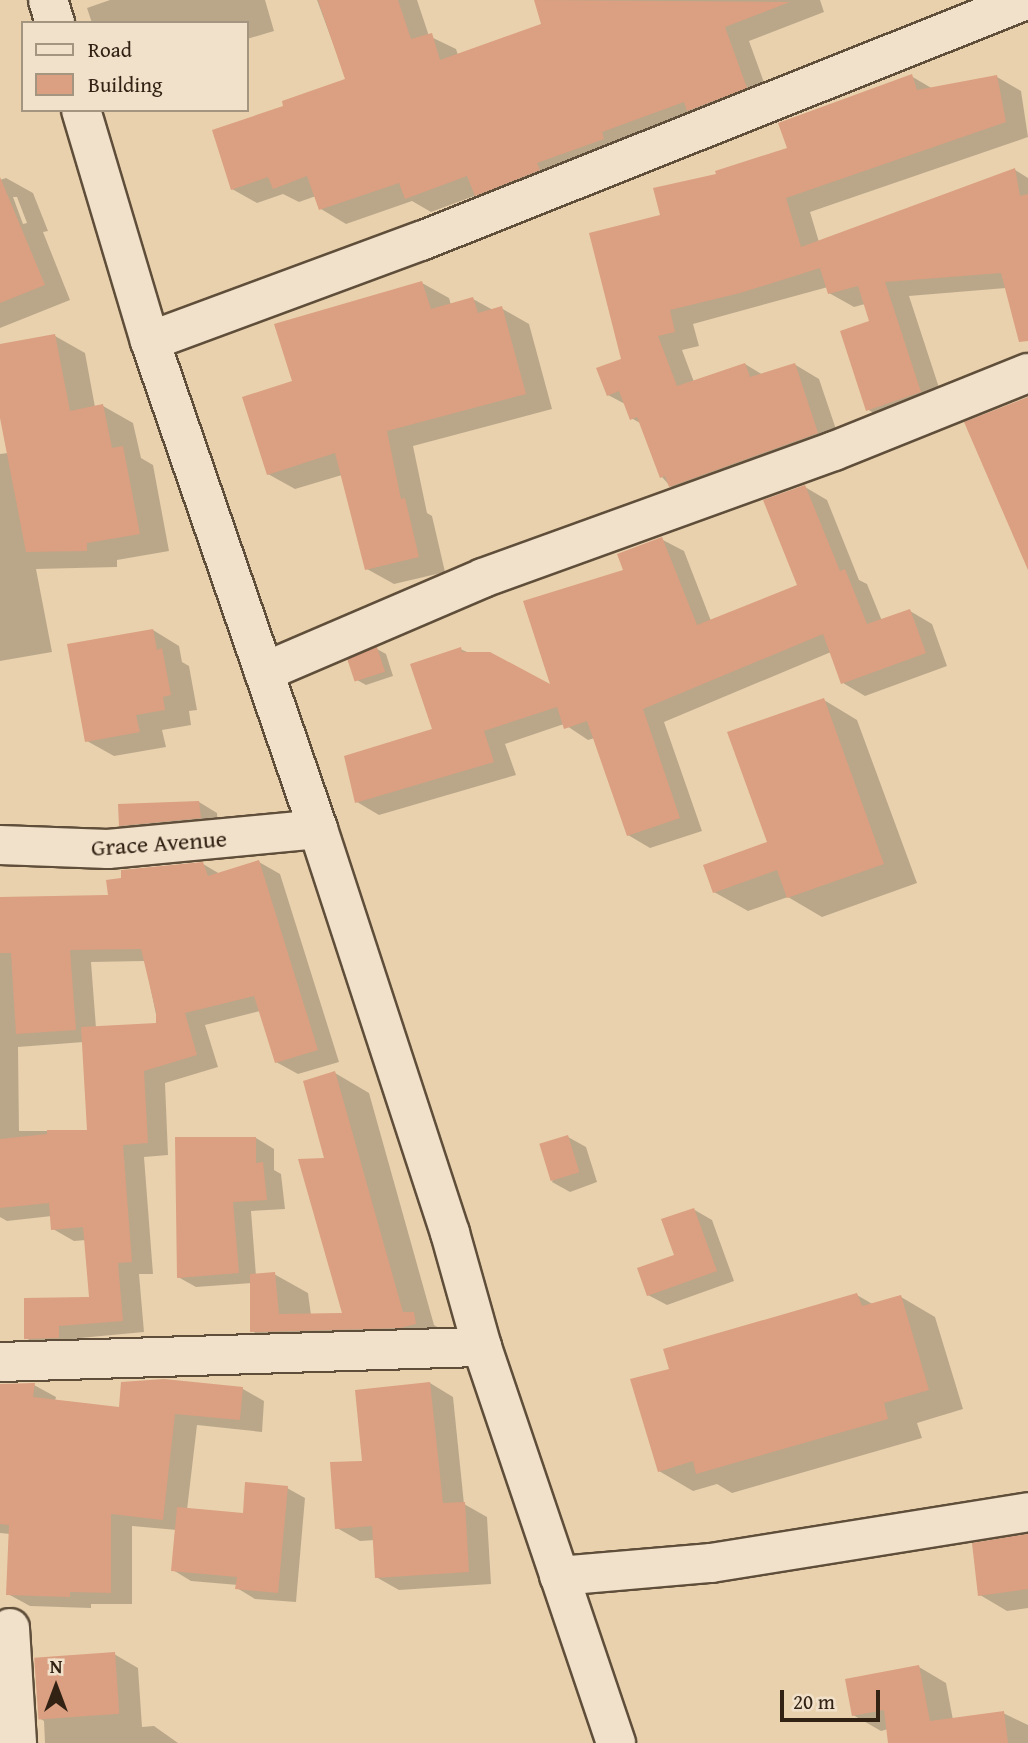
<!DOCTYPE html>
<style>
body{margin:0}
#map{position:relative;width:1028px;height:1743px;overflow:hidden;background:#e9d1ad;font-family:"Gentium Book Plus",serif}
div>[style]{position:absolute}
.shadow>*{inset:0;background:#0003}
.building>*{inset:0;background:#db9f81;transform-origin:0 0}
.roads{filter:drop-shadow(2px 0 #5f4e3a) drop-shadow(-2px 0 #5f4e3a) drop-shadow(0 2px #5f4e3a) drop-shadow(0 -2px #5f4e3a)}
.minor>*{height:38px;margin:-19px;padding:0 19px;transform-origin:19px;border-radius:19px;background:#f1e1ca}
span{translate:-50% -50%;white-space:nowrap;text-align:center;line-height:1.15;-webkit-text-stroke:5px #f1e1ca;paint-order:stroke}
.street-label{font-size:24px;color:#312214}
.legend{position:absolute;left:21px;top:21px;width:228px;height:91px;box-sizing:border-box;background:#f1e1ca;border:2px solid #a49581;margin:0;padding:9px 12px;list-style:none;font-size:21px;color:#312214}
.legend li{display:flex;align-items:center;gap:14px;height:35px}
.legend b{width:35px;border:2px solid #a49581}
.north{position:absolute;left:21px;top:1652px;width:70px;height:70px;-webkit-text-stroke:5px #f1e1ca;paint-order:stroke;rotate:0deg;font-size:19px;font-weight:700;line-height:28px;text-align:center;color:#312214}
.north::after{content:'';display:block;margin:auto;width:24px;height:32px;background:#312214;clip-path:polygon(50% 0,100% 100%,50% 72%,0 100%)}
.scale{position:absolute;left:780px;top:1690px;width:100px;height:32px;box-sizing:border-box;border:4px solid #312214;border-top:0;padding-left:9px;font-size:21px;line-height:24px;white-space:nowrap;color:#312214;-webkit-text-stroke:5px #f1e1ca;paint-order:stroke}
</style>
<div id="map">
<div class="shadow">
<i style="clip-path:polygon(110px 0,265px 0,274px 31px,247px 39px,247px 23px,92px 23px,87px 8px)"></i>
<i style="clip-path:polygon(317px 0,417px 0,429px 36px,456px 49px,458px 55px,543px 25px,536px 0,820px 0,824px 12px,749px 41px,771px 102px,501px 209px,477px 195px,431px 212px,412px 201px,346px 224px,321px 209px,316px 196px,299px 202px,283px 194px,257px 203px,232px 189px,285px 107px,347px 81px)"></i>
<i style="clip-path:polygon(911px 76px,933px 89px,997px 77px,1021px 91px,1028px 137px,810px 212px,819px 242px,1015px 170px,1028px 178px,1028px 309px,1006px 288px,909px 296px,945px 406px,892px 424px,867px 409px,871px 322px,865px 304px,854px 307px,829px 293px,828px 287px,693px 324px,699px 346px,682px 350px,694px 382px,745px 364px,763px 375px,794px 364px,819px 379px,842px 447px,695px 500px,670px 486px,662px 477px,642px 424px,631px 418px,625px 404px,608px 395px,623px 360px,662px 217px,718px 175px,789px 149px)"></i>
<i style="clip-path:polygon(evenodd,6px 178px,33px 193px,48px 231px,43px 232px,70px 300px,0 328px,0 180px,6px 178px,13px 197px,17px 197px,27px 223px,23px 224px,13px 197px)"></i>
<i style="clip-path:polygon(422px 283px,449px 298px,451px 305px,473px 299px,493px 310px,501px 308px,529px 324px,552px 409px,413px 446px,427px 513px,432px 516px,445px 572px,394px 584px,367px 569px,342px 475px,295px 489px,268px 474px,294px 382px)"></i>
<i style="clip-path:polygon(55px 336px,85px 353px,95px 407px,103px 406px,133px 423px,141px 458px,153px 465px,169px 551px,117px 560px,117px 567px,36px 569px,52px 652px,0 661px,0 454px,8px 453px,0 409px,0 346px)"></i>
<i style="clip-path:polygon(805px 487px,827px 500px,859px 580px,867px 584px,882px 621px,910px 611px,932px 624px,947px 666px,865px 696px,843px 683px,831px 652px,664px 722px,702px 831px,650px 848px,628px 835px,595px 738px,588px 740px,564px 724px,505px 744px,516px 775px,379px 815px,357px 802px,434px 730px,460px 649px,553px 688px,626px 571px,661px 539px,684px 551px,711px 621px,799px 586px)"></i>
<i style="clip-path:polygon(153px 630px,179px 646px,182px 662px,189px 666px,197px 710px,189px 711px,191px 725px,162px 730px,166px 747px,114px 756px,87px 741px)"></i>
<i style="clip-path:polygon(377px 649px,386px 654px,393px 676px,366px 685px,357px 680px)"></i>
<i style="clip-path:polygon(824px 700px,857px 720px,917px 883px,822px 917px,788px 897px,748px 911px,714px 892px,769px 843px)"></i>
<i style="clip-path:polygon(199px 802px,217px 813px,218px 828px,139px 835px,120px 825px)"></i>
<i style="clip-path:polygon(evenodd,259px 862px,280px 874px,339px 1062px,298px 1074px,276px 1062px,260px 1011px,205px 1025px,218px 1067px,165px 1083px,168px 1155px,144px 1157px,153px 1274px,139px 1274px,144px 1332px,80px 1338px,80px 1350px,47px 1351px,26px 1338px,91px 1299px,86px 1240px,74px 1241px,53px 1229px,52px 1216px,7px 1221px,0 1217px,0 899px,110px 896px,203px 864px,220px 874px,259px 862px,145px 961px,158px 1024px,96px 1028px,91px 962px,145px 961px,259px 862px,84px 1042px,89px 1131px,19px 1131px,18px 1047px,84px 1042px)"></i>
<i style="clip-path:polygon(335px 1073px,369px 1093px,434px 1325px,448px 1334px,286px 1351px,252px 1331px,252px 1283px,196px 1287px,178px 1277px,256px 1138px,274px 1149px,274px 1170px,281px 1174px,285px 1209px,251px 1211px,256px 1276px,274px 1274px,308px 1293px,311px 1315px,344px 1315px,326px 1159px)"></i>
<i style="clip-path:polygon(568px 1137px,586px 1147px,597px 1182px,570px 1192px,552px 1182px)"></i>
<i style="clip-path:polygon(693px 1209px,712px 1220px,734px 1281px,667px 1305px,648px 1295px,676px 1256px)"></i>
<i style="clip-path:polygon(857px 1295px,874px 1305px,901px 1297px,935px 1317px,963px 1409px,917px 1423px,922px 1438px,732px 1493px,717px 1484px,693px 1491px,659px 1471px,671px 1370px)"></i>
<i style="clip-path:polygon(430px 1383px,453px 1397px,464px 1504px,487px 1517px,491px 1584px,399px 1590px,376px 1577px,375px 1540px,360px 1541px,337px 1528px,364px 1462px)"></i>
<i style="clip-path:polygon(0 1384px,34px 1385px,56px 1397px,55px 1401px,121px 1409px,243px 1389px,264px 1401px,262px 1432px,197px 1425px,187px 1510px,244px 1515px,287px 1488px,305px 1498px,296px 1602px,255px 1599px,237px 1588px,238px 1585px,191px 1581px,173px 1570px,177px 1530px,132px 1526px,132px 1604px,91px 1604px,91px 1608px,30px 1606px,8px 1594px,10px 1534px,0 1533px)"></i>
<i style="clip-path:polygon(1028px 1536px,1028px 1608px,1007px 1611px,980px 1595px)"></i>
<i style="clip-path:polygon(114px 1654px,138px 1668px,142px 1727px,154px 1726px,178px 1743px,45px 1743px,44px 1721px,39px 1718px)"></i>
<i style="clip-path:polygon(919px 1667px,946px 1683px,953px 1720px,1003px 1713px,1028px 1725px,1028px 1743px,890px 1743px,888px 1729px,881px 1731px,853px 1715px)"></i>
</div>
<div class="building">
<i style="clip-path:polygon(318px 0,398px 0,411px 39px,432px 33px,440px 60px,541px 24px,534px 0,790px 2px,725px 27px,747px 88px,687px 111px,684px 102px,602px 132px,604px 139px,537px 163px,540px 170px,475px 196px,467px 176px,405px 199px,399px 183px,319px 210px,307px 176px,273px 189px,268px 177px,231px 190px,212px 130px,283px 106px,282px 101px,345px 79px)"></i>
<i style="clip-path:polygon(912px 74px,917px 90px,997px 75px,1006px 122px,786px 198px,801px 247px,1015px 168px,1020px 196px,1028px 194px,1028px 341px,1019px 342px,1001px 273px,885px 282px,921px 392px,866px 411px,840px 331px,869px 321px,858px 286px,828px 294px,820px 268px,740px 293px,670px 310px,675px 332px,658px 336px,677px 386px,745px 363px,750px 377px,795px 363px,818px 433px,669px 487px,665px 476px,660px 478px,637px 417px,630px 420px,619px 391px,607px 396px,596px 368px,621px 359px,589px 233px,660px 215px,653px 188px,716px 174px,715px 171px,787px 148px,778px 123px)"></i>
<i style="clip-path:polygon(0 177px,45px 285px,0 303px)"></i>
<i style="clip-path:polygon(422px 281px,431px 309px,473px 297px,478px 313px,502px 306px,526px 394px,387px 431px,401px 499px,405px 498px,419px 557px,365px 570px,335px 453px,267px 475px,242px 397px,292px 381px,274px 324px)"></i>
<i style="clip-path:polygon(55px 334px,70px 411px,103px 404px,112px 448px,123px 446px,140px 534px,87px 543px,87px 551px,26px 552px,0 418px,0 344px)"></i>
<i style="clip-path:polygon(1028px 397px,1028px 570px,964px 422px)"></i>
<i style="clip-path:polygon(805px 485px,840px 571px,845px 569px,867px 624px,910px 609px,926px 653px,841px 684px,823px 634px,643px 709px,680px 818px,627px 836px,587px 721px,564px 729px,557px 707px,484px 731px,494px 762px,355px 803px,344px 756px,432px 729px,410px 664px,461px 647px,462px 652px,490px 652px,550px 684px,523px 601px,623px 570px,617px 554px,662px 537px,697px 625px,797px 585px,763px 500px)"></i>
<i style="clip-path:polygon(153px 629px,157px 650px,162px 648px,171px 695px,163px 697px,165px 710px,136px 715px,140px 732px,85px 742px,67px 644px)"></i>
<i style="left:377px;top:647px;width:26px;height:32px;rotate:72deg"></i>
<i style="clip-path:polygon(824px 698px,884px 864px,787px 898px,777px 870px,713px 893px,703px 865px,767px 842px,727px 732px)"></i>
<i style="clip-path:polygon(199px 801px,201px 818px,119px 826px,118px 804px)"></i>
<i style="clip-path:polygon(259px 860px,318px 1050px,275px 1063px,254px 996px,185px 1013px,197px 1055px,144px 1071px,148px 1143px,123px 1145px,132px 1262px,118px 1263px,123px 1321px,59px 1326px,59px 1338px,24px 1339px,24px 1298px,89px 1297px,83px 1227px,51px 1230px,49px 1203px,0 1208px,0 1139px,47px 1134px,47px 1130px,87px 1130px,81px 1027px,156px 1023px,156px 1012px,141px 949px,70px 950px,76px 1030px,16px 1034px,11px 953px,0 953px,0 897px,108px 895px,106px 880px,121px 878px,121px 870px,203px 862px,208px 876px)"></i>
<i style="clip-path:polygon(335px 1071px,403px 1312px,414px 1312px,416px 1324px,400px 1328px,250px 1332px,250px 1274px,275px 1272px,279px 1314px,342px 1313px,298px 1159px,324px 1158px,303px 1081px)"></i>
<i style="left:568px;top:1135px;width:39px;height:30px;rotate:73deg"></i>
<i style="clip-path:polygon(175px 1137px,256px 1137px,256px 1163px,263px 1162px,267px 1200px,233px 1202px,239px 1273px,177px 1278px)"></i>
<i style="clip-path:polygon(694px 1208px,717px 1271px,647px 1296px,637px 1268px,674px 1255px,661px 1219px)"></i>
<i style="clip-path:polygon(857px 1293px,862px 1306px,901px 1295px,929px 1390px,884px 1403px,888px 1419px,696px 1474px,693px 1461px,658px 1472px,630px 1379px,669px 1369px,663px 1349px)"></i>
<i style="clip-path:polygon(164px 1379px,243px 1387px,240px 1420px,175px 1414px,163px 1520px,111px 1514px,111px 1593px,70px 1592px,70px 1597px,6px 1595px,9px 1525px,0 1524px,0 1384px,35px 1383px,33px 1397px,119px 1407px,121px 1382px)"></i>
<i style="clip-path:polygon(430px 1382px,443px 1503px,465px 1502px,469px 1572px,375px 1578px,372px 1526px,335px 1529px,330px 1462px,362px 1461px,355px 1390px)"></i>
<i style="clip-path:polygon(245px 1482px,288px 1486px,278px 1593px,235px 1589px,237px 1577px,171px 1571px,177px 1507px,243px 1513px)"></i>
<i style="clip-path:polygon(1028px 1534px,1028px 1589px,978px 1596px,972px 1543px)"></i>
<i style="left:115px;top:1652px;width:62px;height:81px;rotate:86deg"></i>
<i style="clip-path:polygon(919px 1665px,930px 1721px,1004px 1711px,1008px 1743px,888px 1743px,884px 1710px,852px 1716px,845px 1679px)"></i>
</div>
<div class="roads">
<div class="minor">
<i style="left:48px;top:0;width:24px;rotate:73deg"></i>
<i style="left:81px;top:110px;width:241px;rotate:73.4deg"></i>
<i style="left:150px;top:341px;width:516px;rotate:71deg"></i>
<i style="left:318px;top:829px;width:425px;rotate:71.9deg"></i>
<i style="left:450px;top:1233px;width:118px;rotate:74.3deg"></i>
<i style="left:482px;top:1347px;width:418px;rotate:71.3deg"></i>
<i style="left:150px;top:341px;width:289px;rotate:-20.3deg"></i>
<i style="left:421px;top:241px;width:651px;rotate:-21.72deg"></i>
<i style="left:264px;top:672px;width:238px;rotate:-23.2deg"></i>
<i style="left:483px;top:578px;width:373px;rotate:-19.9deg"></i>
<i style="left:834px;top:451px;width:209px;rotate:-21.9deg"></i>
<i style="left:0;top:845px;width:108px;rotate:2.1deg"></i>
<i style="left:108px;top:849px;width:211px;rotate:-5.4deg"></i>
<i style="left:0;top:1362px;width:482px;rotate:-1.8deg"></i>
<i style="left:559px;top:1576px;width:153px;rotate:-4.9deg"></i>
<i style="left:711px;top:1563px;width:321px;rotate:-9.1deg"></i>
<i style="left:10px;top:1628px;width:115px;rotate:86.5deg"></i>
</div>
</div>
<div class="street-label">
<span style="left:159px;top:843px;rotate:-4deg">Grace Avenue</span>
</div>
<ul class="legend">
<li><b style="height:9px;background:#f1e1ca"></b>Road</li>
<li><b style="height:19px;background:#db9f81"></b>Building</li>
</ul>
<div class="north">N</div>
<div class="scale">20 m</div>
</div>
